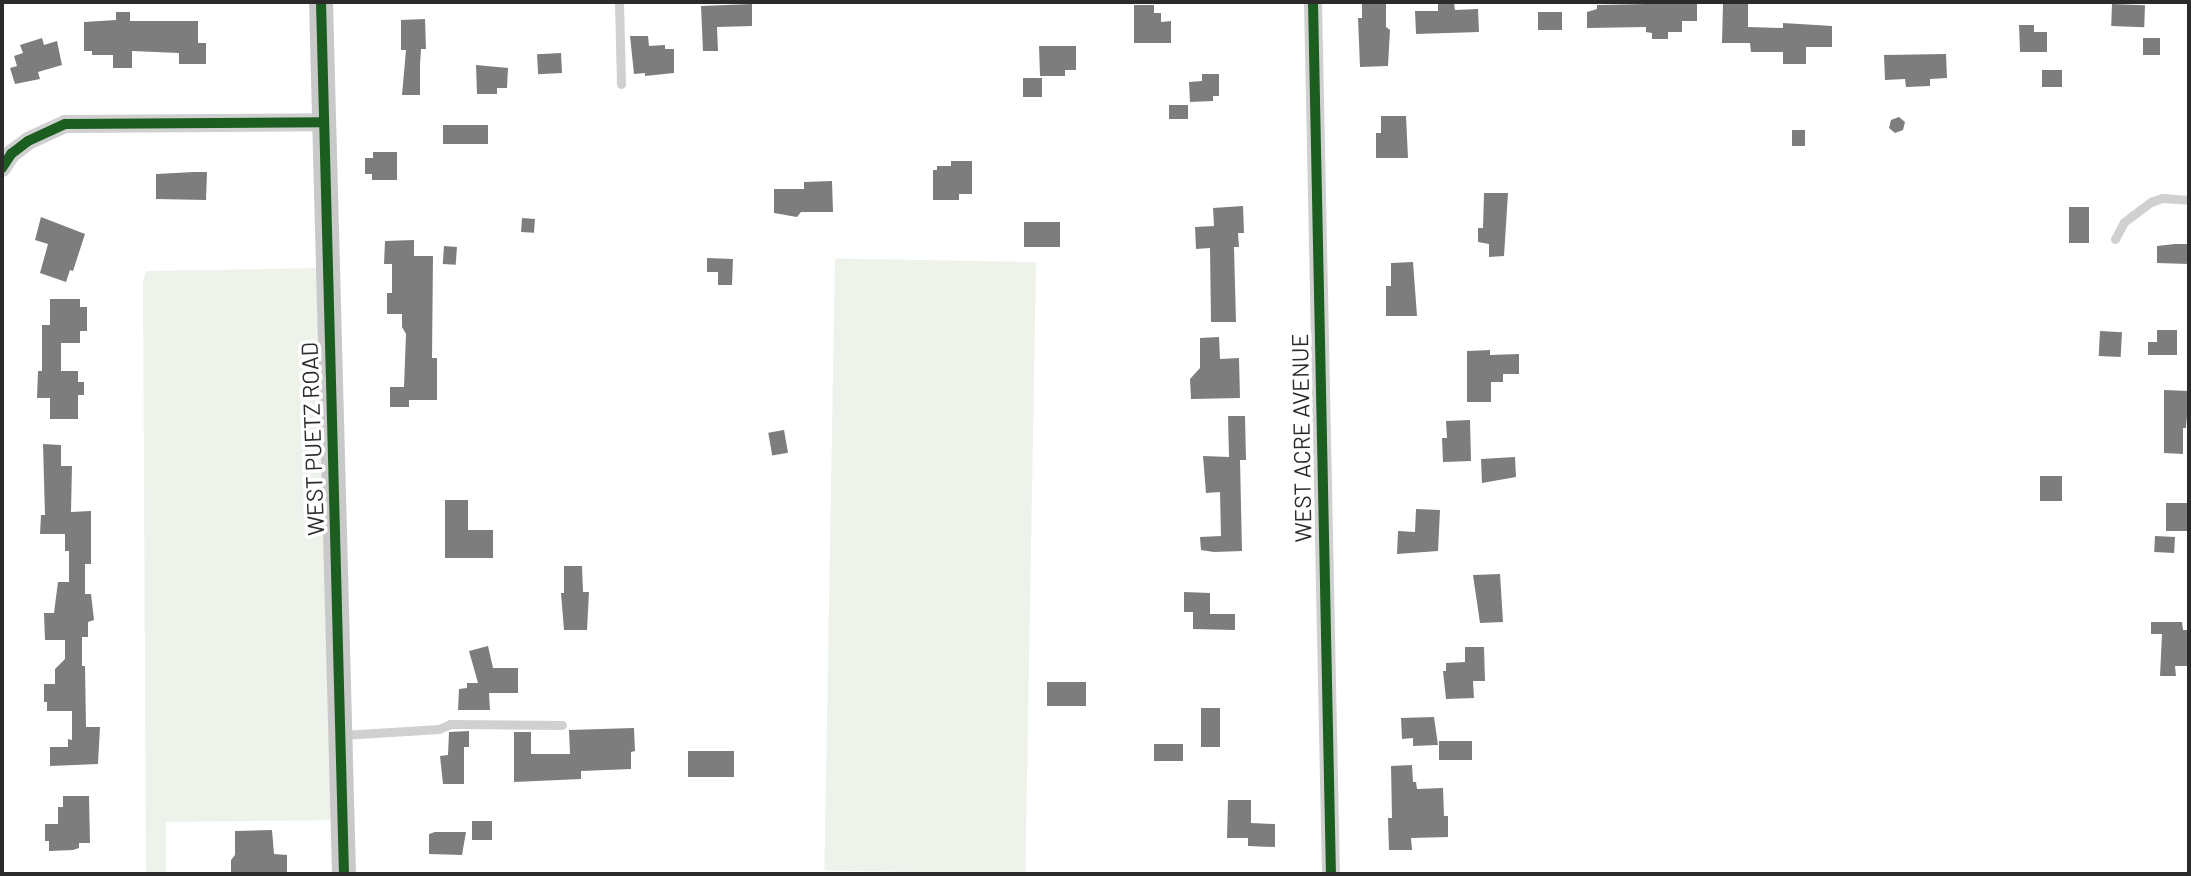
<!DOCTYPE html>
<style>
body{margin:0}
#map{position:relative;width:2191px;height:876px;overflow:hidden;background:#fff;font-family:Barlow,sans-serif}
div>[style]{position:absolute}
.green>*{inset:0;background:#edf2eb;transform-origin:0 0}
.building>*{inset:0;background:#7d7d7d;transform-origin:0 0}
.lane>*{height:9px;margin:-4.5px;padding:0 4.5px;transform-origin:4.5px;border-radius:4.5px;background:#d0d0d0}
.street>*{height:18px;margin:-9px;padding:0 9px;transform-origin:9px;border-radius:9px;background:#d0d0d0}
.secondary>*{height:24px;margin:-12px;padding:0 12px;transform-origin:12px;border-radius:12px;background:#c9c9c9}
.cycleway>*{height:10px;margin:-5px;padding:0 5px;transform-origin:5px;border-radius:5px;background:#1b5e20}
span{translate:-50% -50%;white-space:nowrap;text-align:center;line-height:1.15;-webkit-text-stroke:7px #fff;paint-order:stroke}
.street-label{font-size:23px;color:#2b2b2b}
.frame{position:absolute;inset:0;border:4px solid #2b2b2b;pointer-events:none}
</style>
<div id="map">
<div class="green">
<i style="left:1036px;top:262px;width:612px;height:201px;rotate:91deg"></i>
<i style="clip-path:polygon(322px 268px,337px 820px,166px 822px,166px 874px,146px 874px,143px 281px,146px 271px)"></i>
</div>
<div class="building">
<i style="clip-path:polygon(1362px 2px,1386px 2px,1386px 27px,1390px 30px,1388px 66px,1360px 67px,1358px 18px,1362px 18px)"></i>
<i style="clip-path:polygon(1438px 3px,1454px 3px,1455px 10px,1478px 9px,1479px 32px,1416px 34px,1415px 11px,1438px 11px)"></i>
<i style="clip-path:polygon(1697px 3px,1697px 21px,1682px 21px,1682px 32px,1668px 32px,1668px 39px,1652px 39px,1652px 33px,1646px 32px,1646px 27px,1587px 28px,1587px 12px,1597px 9px,1597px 5px)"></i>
<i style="clip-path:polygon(1723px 3px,1748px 3px,1748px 27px,1783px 28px,1783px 23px,1832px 26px,1832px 47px,1806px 47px,1806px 64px,1783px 64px,1783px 52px,1751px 52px,1750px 43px,1722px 43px)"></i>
<i style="clip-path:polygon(752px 4px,752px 26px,717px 27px,718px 51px,703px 51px,701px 6px)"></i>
<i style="left:2112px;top:4px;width:33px;height:22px;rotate:2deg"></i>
<i style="clip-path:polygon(1134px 5px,1154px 5px,1154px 13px,1161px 13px,1161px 22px,1171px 21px,1171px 43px,1134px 43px)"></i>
<i style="clip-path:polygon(116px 12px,130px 12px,130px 21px,198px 21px,198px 43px,206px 43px,206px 64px,179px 64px,179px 53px,132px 51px,132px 68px,113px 68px,113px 55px,92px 55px,92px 51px,84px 51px,84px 22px,116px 20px)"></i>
<i style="left:1538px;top:12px;width:24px;height:18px"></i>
<i style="clip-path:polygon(425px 19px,426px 49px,421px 49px,420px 65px,420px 95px,402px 95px,406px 50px,401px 50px,401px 20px)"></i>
<i style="clip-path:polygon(2019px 25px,2034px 25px,2034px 32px,2047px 32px,2047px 52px,2020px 52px)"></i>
<i style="clip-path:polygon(630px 36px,648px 36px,649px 46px,665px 45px,665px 49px,674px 49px,674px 73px,645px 76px,645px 73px,634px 74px)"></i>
<i style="clip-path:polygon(42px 38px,44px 45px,57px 41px,62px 65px,38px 72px,40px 79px,15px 84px,10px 68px,17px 66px,14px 56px,23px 53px,20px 45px)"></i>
<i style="left:2143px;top:38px;width:17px;height:17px"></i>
<i style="clip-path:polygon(1039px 46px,1076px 46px,1076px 70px,1065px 70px,1065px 76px,1040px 76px)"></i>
<i style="left:561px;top:53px;width:20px;height:24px;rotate:87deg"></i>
<i style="clip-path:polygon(1946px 54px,1947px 78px,1930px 79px,1930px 86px,1906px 87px,1905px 79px,1885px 80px,1884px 55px)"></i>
<i style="clip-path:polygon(476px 65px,508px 68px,507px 88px,497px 88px,497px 94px,477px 94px)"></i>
<i style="left:2042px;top:70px;width:20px;height:17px"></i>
<i style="clip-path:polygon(1202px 74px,1219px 74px,1219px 96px,1213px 96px,1213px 101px,1190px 102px,1189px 82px,1202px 81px)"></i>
<i style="left:1023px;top:78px;width:19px;height:19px"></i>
<i style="left:1169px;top:105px;width:19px;height:14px"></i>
<i style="clip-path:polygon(1381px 116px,1406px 116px,1408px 158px,1376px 158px,1376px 133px,1381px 133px)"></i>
<i style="clip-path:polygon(1899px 117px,1905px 122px,1903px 130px,1895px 133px,1889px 128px,1891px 120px)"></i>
<i style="left:443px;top:125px;width:45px;height:19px"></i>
<i style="left:1792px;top:130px;width:13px;height:16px"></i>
<i style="clip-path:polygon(373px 152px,397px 152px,397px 180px,372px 180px,372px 174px,365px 174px,365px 158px,373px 158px)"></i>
<i style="clip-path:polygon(951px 161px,972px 161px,972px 194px,959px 194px,959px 200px,933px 200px,933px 170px,937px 170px,937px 166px,951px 166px)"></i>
<i style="clip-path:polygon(194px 172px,207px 172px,206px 200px,156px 199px,156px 174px)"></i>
<i style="clip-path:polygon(832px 181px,833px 212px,801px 212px,797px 217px,774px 213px,774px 189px,804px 189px,804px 182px)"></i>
<i style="clip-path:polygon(1484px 193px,1508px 193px,1504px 256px,1489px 257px,1489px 244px,1478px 242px,1478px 228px,1483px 228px)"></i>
<i style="clip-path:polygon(1243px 206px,1244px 233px,1238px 233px,1239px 247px,1234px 247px,1236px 322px,1211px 322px,1210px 248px,1196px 249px,1195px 227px,1214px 226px,1213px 208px)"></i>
<i style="left:2069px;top:207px;width:20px;height:36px"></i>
<i style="clip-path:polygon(41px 217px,85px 234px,73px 271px,70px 270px,66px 282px,40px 273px,48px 244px,35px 240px)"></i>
<i style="left:522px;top:218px;width:13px;height:14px;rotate:4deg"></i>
<i style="left:1024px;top:222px;width:36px;height:25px"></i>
<i style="clip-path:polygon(414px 240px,414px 256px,433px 256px,432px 358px,437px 358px,437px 400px,409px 400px,409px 407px,390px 407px,390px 387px,404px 387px,406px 334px,402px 327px,402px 314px,387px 314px,387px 293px,392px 293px,392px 264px,384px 264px,385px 241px)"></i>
<i style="clip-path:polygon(2175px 244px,2189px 244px,2189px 264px,2157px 263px,2157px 246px)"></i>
<i style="left:444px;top:246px;width:13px;height:18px;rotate:4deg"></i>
<i style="clip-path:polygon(707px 258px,733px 259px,732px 285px,718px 285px,718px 272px,707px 272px)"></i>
<i style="clip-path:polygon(1413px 262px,1417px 316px,1386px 316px,1386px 286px,1391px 286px,1391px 263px)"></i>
<i style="clip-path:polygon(50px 299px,80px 299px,80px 307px,87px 307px,87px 331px,80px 331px,80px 343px,61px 343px,61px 371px,78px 371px,78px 382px,84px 382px,84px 395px,78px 395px,78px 419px,50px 419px,50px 398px,37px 398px,38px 371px,42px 371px,42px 325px,50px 325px)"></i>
<i style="clip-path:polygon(2157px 330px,2177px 330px,2177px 355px,2148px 355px,2148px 342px,2157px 342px)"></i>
<i style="left:2100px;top:331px;width:22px;height:25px;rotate:3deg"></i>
<i style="clip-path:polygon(1219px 337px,1220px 359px,1239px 358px,1240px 398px,1191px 399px,1190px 379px,1200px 368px,1200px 338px)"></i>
<i style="clip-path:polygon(1490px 350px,1490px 355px,1519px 354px,1519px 374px,1503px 374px,1503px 382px,1491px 382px,1491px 402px,1467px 402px,1467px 351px)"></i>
<i style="clip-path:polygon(2164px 390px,2189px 391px,2186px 428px,2183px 428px,2183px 454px,2164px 453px)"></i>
<i style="clip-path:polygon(1228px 416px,1245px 416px,1246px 460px,1240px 460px,1242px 551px,1214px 552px,1201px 550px,1200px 537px,1221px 536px,1220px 492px,1206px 493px,1203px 456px,1229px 457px)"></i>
<i style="clip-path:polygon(1470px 420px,1471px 461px,1443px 462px,1442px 438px,1447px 438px,1446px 421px)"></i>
<i style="left:784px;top:430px;width:23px;height:16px;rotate:80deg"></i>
<i style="clip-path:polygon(43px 444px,61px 445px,61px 466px,72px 466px,71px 512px,91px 511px,91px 564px,85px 564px,85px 594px,91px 594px,94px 620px,88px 622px,88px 637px,82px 637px,82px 666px,85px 666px,86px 727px,100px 727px,98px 764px,50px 766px,50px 747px,68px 747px,68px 739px,72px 740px,72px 711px,47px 711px,47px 702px,44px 702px,44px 684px,55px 684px,55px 669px,65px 659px,65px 640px,45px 640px,44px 613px,54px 613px,58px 582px,69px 582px,69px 551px,65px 551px,65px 534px,40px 534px,41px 515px,45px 515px)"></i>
<i style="clip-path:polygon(1515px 457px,1516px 477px,1482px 483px,1481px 459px)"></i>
<i style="left:2040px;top:476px;width:22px;height:25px"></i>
<i style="clip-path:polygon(445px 500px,468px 500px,468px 530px,493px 530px,493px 558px,445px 558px)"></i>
<i style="left:2166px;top:503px;width:23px;height:28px"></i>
<i style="clip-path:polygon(1416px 509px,1440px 510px,1438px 551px,1397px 554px,1398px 531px,1415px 532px)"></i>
<i style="left:2155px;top:536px;width:20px;height:16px;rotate:3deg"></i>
<i style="clip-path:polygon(564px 566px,582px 566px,583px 592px,589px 592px,587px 630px,564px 630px,561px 593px,564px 593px)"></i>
<i style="clip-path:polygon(1500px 574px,1503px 622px,1480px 623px,1473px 575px)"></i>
<i style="clip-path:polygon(1184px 592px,1210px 593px,1210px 614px,1235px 614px,1235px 630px,1193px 629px,1193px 612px,1184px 612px)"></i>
<i style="clip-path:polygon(2151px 622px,2182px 622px,2183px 630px,2187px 630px,2189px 666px,2175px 666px,2176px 676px,2160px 676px,2162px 634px,2151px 634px)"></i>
<i style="clip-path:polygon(488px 646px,493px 668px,518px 668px,518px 693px,489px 693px,490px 710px,458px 710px,459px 689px,467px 688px,467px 683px,478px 683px,469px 651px)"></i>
<i style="clip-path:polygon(1465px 647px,1484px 647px,1485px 681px,1473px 681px,1474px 698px,1446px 699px,1443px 671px,1446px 671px,1446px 663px,1465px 662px)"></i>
<i style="left:1086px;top:682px;width:24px;height:39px;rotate:90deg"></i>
<i style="left:1201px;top:708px;width:19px;height:39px"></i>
<i style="clip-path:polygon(1434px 717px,1438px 745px,1413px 746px,1413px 738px,1402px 739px,1401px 718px)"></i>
<i style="clip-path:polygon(634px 728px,635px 751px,631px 752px,631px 769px,581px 771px,581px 779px,514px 782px,514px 732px,531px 732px,531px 754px,570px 754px,569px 730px)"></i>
<i style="clip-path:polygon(469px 731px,469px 747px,464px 747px,464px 784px,443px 784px,440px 756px,448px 755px,449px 732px)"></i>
<i style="left:1472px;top:741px;width:19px;height:33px;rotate:90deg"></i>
<i style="left:1183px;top:744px;width:17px;height:29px;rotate:90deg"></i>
<i style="left:734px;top:751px;width:26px;height:46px;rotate:90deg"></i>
<i style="clip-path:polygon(1412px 765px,1413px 782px,1416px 782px,1417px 789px,1443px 788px,1444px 816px,1448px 816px,1448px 837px,1411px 838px,1412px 850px,1389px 850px,1388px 818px,1392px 818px,1391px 766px)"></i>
<i style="clip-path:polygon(63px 796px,89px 796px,90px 843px,79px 843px,79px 848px,73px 850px,49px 851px,49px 841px,45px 841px,45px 824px,58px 824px,58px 807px,63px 807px)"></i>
<i style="clip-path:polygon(1228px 800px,1251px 800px,1251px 823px,1275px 824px,1275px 847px,1248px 846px,1248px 838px,1227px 838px)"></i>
<i style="left:472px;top:821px;width:20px;height:19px"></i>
<i style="clip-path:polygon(272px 830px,274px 854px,287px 855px,287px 873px,231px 873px,231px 860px,235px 855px,235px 831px)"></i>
<i style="clip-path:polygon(435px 832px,466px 832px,462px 855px,429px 854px,429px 834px)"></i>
</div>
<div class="lane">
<i style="left:619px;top:2px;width:82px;rotate:88.6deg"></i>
<i style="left:2115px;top:239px;width:19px;rotate:-62deg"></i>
<i style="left:2124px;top:222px;width:34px;rotate:-37deg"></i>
<i style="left:2151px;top:202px;width:12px;rotate:-20deg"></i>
<i style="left:2162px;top:198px;width:27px;rotate:4deg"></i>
<i style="left:343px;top:735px;width:96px;rotate:-3.6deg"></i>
<i style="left:439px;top:729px;width:12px;rotate:-24deg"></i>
<i style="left:450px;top:724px;width:112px;rotate:0.5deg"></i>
</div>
<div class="street">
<i style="left:1313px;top:2px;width:872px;rotate:88.82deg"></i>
<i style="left:2px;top:168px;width:17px;rotate:-57deg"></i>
<i style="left:11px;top:154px;width:21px;rotate:-37deg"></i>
<i style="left:28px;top:141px;width:41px;rotate:-24.7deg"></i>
<i style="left:65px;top:124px;width:258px;rotate:-0.4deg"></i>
</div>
<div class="secondary">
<i style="left:321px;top:2px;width:872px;rotate:88.49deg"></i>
</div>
<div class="cycleway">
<i style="left:321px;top:2px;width:872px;rotate:88.49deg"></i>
<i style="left:1313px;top:2px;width:872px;rotate:88.82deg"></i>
<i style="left:2px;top:168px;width:17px;rotate:-57deg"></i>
<i style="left:11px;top:154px;width:21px;rotate:-37deg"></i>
<i style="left:28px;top:141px;width:41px;rotate:-24.7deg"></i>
<i style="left:65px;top:124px;width:258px;rotate:-0.4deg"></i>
</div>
<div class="street-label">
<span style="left:1301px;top:438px;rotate:-91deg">WEST ACRE AVENUE</span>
<span style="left:312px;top:439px;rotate:-92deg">WEST PUETZ ROAD</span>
</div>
<div class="frame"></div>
</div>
